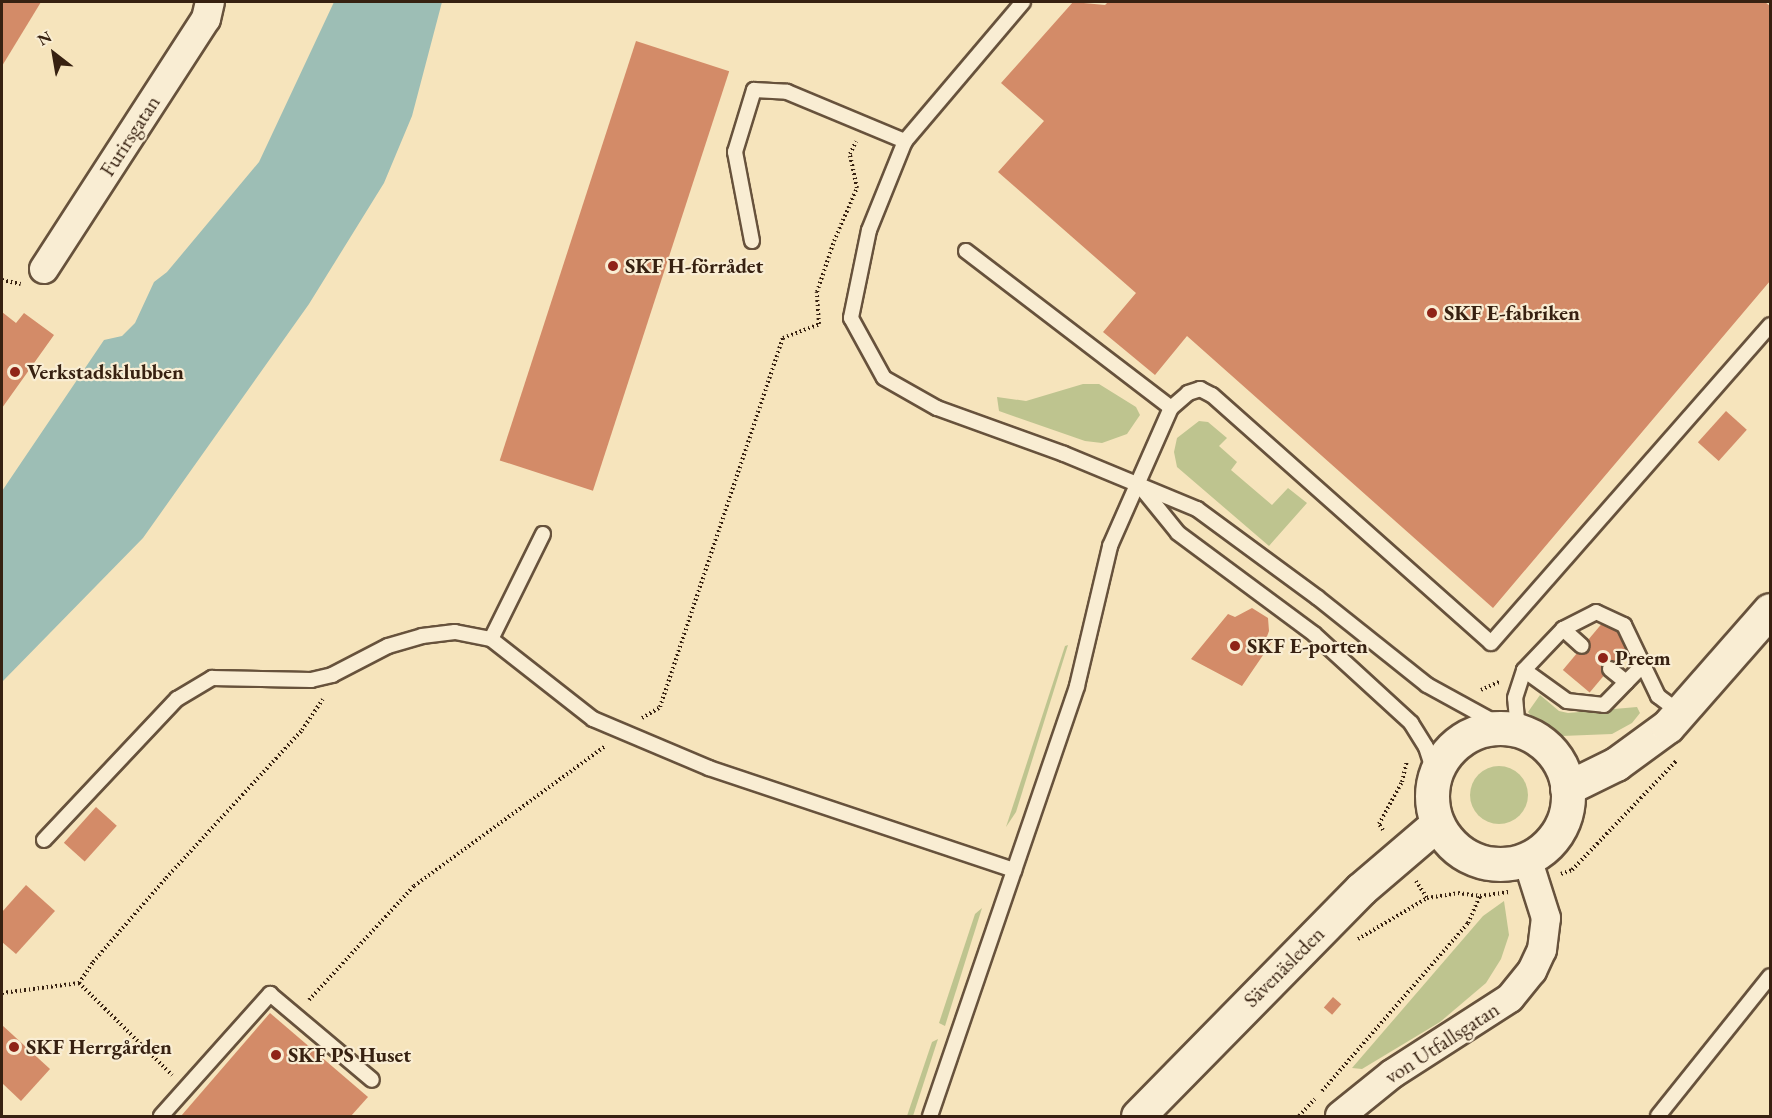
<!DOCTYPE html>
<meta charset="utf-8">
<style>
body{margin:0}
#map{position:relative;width:1772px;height:1118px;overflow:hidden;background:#f6e4bc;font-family:"EB Garamond",serif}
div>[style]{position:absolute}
.green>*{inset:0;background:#bec48f}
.round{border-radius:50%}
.water>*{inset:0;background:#9dbeb5}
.building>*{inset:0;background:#d38b68;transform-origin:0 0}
.path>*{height:4px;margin-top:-2px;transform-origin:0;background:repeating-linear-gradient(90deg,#372111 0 1.5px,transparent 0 4.5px)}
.roads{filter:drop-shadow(2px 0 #67523c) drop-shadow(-2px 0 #67523c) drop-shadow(0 2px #67523c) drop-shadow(0 -2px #67523c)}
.service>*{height:14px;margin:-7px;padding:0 7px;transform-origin:7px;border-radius:7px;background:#f9edd3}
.minor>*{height:28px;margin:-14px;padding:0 14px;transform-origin:14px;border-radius:14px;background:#f9edd3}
.tertiary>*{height:33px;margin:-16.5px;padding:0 16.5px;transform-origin:16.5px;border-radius:16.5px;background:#f9edd3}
.tertiary>.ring{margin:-16.5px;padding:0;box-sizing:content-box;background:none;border:33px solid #f9edd3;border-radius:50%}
.dots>*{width:16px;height:16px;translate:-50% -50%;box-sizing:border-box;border:3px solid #f9edd3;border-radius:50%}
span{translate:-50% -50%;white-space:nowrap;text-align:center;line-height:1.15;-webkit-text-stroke:4.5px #f9edd3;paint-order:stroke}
.street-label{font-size:21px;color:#372111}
.poi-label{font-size:21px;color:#372111;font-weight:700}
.left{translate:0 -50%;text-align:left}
.frame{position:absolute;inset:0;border:3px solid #372111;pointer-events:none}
.north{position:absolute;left:24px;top:24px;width:60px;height:60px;-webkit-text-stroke:4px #f9edd3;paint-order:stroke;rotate:329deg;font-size:16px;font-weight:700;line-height:24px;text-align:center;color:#372111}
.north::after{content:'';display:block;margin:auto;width:21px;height:27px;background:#372111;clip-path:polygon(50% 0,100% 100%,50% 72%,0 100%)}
</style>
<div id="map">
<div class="green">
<i style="clip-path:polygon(1083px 384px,1099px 384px,1136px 407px,1140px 415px,1127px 434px,1102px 443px,1085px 441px,999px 411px,997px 397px,1026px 401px)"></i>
<i style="clip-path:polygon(1199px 421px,1208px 422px,1227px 438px,1219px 446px,1237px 462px,1231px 470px,1272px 505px,1288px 488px,1307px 503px,1269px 546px,1177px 467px,1174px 452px,1177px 438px)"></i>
<i style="clip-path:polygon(1068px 645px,1016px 812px,1006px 827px,1065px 646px)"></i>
<i style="clip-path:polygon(1540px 695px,1559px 711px,1568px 713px,1637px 707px,1640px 713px,1632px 723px,1612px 734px,1562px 736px,1541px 728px,1528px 712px)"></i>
<i class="round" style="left:1470px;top:766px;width:58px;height:58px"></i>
<i style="clip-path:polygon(1504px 901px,1509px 935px,1501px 959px,1486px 983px,1440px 1022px,1362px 1069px,1352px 1068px,1483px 916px)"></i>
<i style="clip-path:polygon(982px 908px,945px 1026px,939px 1023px,975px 914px)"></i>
<i style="clip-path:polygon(938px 1039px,913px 1116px,907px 1116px,932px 1042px)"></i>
</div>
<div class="water">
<i style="clip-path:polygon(334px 2px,442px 2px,412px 116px,384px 183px,309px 304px,143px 538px,2px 682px,2px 491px,104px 340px,122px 336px,135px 323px,154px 282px,167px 272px,259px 162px)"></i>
</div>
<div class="building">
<i style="clip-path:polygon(2px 2px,41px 2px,2px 66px)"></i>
<i style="clip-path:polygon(1073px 2px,1105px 5px,1108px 2px,1765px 2px,1770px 6px,1770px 281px,1493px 608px,1187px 336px,1155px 375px,1103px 332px,1136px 293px,998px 172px,1044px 121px,1001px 83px)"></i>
<i style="left:636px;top:41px;width:98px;height:441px;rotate:18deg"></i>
<i style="clip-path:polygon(2px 312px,16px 323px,24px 313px,54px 335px,2px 408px)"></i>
<i style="left:1726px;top:411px;width:28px;height:42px;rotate:42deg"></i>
<i style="clip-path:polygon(1252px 608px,1268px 618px,1269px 631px,1266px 639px,1272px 642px,1242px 686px,1191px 659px,1228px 614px,1235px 617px)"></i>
<i style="left:1604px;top:621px;width:35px;height:64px;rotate:40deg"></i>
<i style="left:96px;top:807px;width:28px;height:48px;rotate:42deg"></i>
<i style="clip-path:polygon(26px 885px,55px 911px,16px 954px,2px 942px,2px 912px)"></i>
<i style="left:1333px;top:997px;width:11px;height:14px;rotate:41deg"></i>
<i style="clip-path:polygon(270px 1013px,368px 1097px,351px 1116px,181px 1116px)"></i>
<i style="clip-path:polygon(2px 1025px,50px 1069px,21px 1101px,2px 1083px)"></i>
</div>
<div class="path">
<i style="left:2px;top:280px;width:19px;rotate:12deg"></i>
<i style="left:1481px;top:690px;width:20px;rotate:-24deg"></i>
<i style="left:642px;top:718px;width:21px;rotate:-31deg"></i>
<i style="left:660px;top:707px;width:389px;rotate:-71.6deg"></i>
<i style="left:783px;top:338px;width:39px;rotate:-21deg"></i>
<i style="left:819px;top:324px;width:32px;rotate:-94deg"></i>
<i style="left:817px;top:292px;width:54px;rotate:-71.6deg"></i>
<i style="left:834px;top:241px;width:58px;rotate:-66.5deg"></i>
<i style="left:857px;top:188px;width:35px;rotate:-102deg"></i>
<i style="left:850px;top:154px;width:14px;rotate:-65deg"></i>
<i style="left:1383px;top:830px;width:7px;rotate:-124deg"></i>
<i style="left:1379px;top:824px;width:48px;rotate:-61.3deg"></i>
<i style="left:1402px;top:782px;width:22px;rotate:-77deg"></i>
<i style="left:1561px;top:874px;width:12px;rotate:-20deg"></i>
<i style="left:1572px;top:870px;width:152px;rotate:-46.3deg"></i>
<i style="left:1416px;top:881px;width:20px;rotate:57deg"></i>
<i style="left:1358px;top:939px;width:80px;rotate:-30.7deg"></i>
<i style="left:1427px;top:898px;width:31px;rotate:-9deg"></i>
<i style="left:1458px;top:893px;width:22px;rotate:8deg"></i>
<i style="left:1480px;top:896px;width:29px;rotate:-8deg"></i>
<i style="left:79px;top:983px;width:25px;rotate:-56deg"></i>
<i style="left:93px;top:962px;width:111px;rotate:-49deg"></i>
<i style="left:166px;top:878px;width:201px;rotate:-47.4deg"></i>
<i style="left:302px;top:730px;width:37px;rotate:-56deg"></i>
<i style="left:2px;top:993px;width:78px;rotate:-7.4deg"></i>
<i style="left:79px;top:983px;width:131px;rotate:44.7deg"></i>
<i style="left:309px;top:1000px;width:155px;rotate:-47.4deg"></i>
<i style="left:414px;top:886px;width:237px;rotate:-36.2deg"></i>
<i style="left:1322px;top:1091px;width:223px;rotate:-49deg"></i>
<i style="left:1468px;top:923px;width:30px;rotate:-66deg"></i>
<i style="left:1299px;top:1116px;width:23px;rotate:-47deg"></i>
</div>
<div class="roads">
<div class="service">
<i style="left:1023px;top:2px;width:182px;rotate:130.3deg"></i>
<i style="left:905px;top:141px;width:96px;rotate:112deg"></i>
<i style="left:869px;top:230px;width:90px;rotate:101.6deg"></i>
<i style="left:851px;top:318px;width:68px;rotate:61.2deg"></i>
<i style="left:884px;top:378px;width:61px;rotate:29.5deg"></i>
<i style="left:937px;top:408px;width:135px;rotate:19.9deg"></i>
<i style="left:1064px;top:454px;width:144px;rotate:22.5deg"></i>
<i style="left:1197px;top:509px;width:150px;rotate:36.3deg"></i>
<i style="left:1318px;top:598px;width:139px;rotate:38.6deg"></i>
<i style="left:1427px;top:685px;width:91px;rotate:28.8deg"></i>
<i style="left:752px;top:241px;width:91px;rotate:-100.8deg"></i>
<i style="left:735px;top:152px;width:65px;rotate:-73deg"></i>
<i style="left:754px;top:90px;width:33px;rotate:3deg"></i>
<i style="left:787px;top:92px;width:128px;rotate:22.6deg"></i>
<i style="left:966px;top:251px;width:258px;rotate:37.4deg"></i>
<i style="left:1140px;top:486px;width:60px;rotate:51deg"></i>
<i style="left:1178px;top:533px;width:169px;rotate:36.6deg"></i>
<i style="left:1314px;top:634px;width:132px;rotate:42.5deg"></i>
<i style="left:1411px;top:723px;width:28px;rotate:58deg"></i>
<i style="left:1426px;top:747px;width:29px;rotate:72deg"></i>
<i style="left:543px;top:534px;width:117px;rotate:116.3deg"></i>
<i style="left:491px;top:639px;width:130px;rotate:38.1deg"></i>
<i style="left:593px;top:719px;width:126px;rotate:22.9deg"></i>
<i style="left:709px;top:768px;width:322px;rotate:18.5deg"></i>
<i style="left:1563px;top:629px;width:25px;rotate:42deg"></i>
<i style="left:1610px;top:669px;width:21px;rotate:39deg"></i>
<i style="left:1524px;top:670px;width:53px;rotate:35.8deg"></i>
<i style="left:1567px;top:701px;width:37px;rotate:6deg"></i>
<i style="left:1604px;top:705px;width:57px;rotate:-45.7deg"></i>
<i style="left:1518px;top:731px;width:33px;rotate:-95deg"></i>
<i style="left:1515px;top:698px;width:29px;rotate:-72deg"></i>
<i style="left:1524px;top:670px;width:57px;rotate:-46.4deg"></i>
<i style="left:1563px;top:629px;width:37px;rotate:-27deg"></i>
<i style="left:1596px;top:612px;width:31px;rotate:25deg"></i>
<i style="left:1624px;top:625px;width:79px;rotate:64.4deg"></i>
<i style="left:1658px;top:696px;width:26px;rotate:37deg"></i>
<i style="left:44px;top:840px;width:194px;rotate:-46.7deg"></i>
<i style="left:177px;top:699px;width:41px;rotate:-31deg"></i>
<i style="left:212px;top:678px;width:99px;rotate:1.2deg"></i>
<i style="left:311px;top:680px;width:22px;rotate:-13deg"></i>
<i style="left:332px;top:675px;width:63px;rotate:-27.4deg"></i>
<i style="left:388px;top:646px;width:35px;rotate:-16deg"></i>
<i style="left:422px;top:636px;width:33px;rotate:-7deg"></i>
<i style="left:455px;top:632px;width:37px;rotate:11deg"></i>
<i style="left:161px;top:1116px;width:164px;rotate:-48.2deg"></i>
<i style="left:270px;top:994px;width:133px;rotate:40.1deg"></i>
<i style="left:930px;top:1116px;width:454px;rotate:-71.1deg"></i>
<i style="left:1077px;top:686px;width:144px;rotate:-76.7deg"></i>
<i style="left:1110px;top:546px;width:151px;rotate:-66.2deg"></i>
<i style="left:1171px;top:408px;width:23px;rotate:-41deg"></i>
<i style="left:1188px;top:393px;width:13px;rotate:-18deg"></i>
<i style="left:1200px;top:389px;width:13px;rotate:27deg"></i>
<i style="left:1212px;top:395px;width:373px;rotate:41.6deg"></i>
<i style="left:1491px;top:643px;width:423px;rotate:-48.7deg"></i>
<i style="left:1658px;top:1116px;width:179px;rotate:-51.3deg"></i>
</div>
<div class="minor">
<i style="left:44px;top:269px;width:298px;rotate:-57.1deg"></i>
<i style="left:206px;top:19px;width:17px;rotate:-77deg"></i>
<i style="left:1340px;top:1116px;width:67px;rotate:-38.9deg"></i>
<i style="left:1392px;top:1074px;width:140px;rotate:-32.8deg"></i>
<i style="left:1510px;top:998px;width:35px;rotate:-51deg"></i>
<i style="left:1532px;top:971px;width:23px;rotate:-65deg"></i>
<i style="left:1542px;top:950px;width:32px;rotate:-83deg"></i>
<i style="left:1546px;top:918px;width:63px;rotate:-107.6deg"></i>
</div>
<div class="tertiary">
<i class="ring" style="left:1432px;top:728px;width:103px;height:103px"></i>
<i style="left:1567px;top:788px;width:55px;rotate:-26.1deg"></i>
<i style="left:1616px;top:764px;width:64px;rotate:-36.2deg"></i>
<i style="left:1668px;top:726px;width:154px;rotate:-48.7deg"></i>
<i style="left:1138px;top:1116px;width:318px;rotate:-45.5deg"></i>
<i style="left:1361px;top:889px;width:100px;rotate:-40.5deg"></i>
</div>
</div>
<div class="dots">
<i style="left:613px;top:266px;background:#8f2418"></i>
<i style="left:1432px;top:313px;background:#8f2418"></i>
<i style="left:15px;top:372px;background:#8f2418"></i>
<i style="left:1235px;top:646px;background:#8f2418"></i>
<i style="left:1603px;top:658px;background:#8f2418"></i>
<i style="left:14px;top:1047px;background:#8f2418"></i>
<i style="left:276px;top:1055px;background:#8f2418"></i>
</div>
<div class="street-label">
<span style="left:130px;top:136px;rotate:-57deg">Furirsgatan</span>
<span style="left:1284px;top:967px;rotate:-45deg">Sävenäsleden</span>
<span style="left:1442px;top:1043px;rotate:-33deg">von Utfallsgatan</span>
</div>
<div class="poi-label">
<span class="left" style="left:625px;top:266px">SKF H-förrådet</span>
<span class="left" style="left:1444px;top:313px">SKF E-fabriken</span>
<span class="left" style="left:27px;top:372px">Verkstadsklubben</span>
<span class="left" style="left:1247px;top:646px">SKF E-porten</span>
<span class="left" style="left:1615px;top:658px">Preem</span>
<span class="left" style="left:26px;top:1047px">SKF Herrgården</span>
<span class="left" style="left:288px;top:1055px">SKF PS Huset</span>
</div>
<div class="frame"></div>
<div class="north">N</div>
</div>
